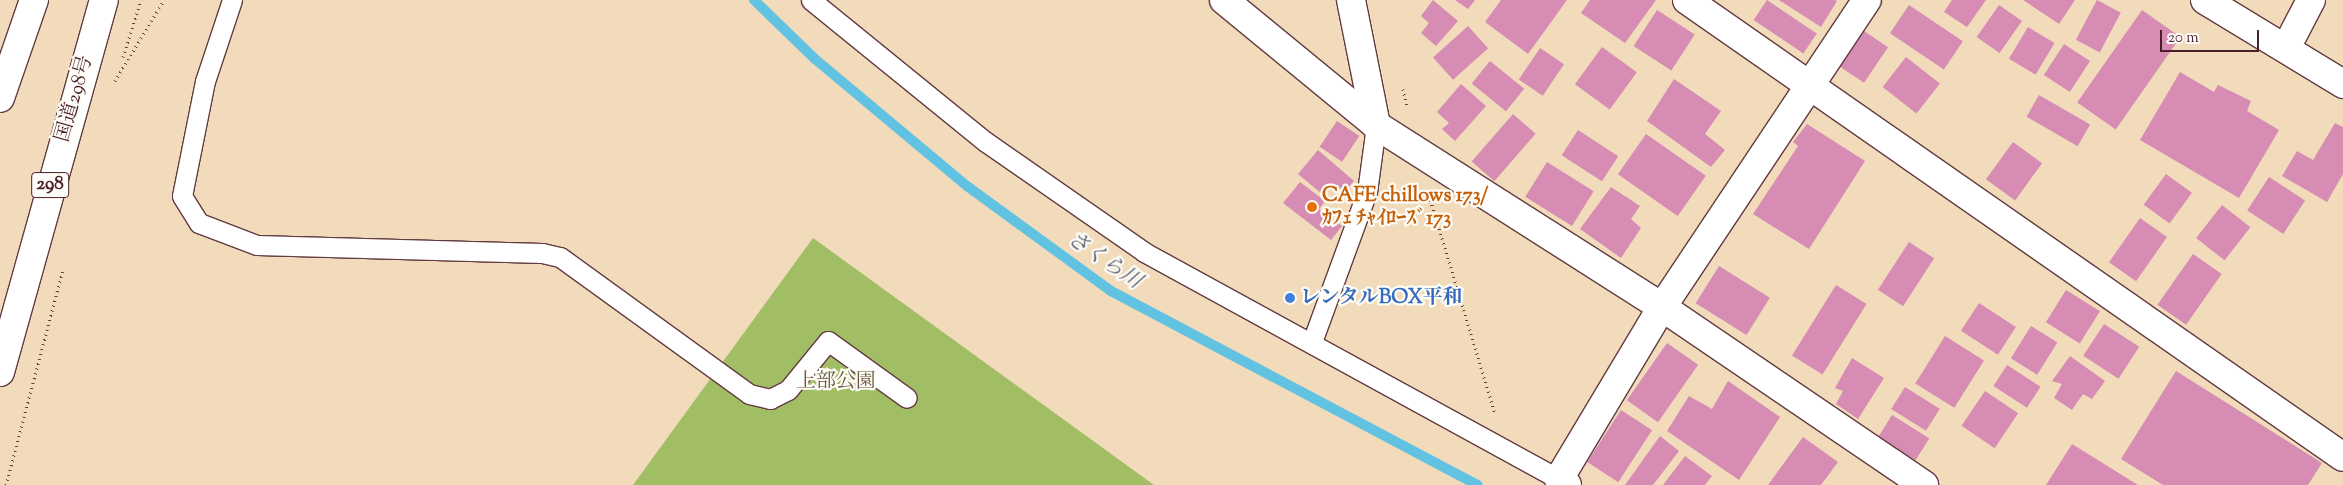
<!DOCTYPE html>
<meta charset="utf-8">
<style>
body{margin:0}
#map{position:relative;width:2343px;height:485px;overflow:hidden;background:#f1dbbb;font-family:"Sorts Mill Goudy","Noto Serif JP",serif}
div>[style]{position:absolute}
.green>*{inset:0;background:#a2be65}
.stream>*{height:10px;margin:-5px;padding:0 5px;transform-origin:5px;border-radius:5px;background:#62c2e1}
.building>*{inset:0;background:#d68cb3;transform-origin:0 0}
.path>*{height:3px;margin-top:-1.5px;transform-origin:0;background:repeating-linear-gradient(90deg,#633b41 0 1px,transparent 0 5px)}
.roads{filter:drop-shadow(1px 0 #633b41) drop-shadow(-1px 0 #633b41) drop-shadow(0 1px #633b41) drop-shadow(0 -1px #633b41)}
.lane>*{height:19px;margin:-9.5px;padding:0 9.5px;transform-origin:9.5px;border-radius:9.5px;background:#fff}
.street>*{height:28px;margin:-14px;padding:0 14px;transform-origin:14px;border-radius:14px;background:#fff}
.secondary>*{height:28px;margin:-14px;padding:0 14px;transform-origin:14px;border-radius:14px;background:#fff}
.highway>*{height:28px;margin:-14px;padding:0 14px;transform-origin:14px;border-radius:14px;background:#fff}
.dots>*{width:14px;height:14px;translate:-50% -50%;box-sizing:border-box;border:2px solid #fdfcf7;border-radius:50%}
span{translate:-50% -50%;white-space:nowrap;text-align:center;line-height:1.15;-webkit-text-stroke:4.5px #fdfcf7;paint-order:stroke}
.shield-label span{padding:1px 4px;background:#fdfcf7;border:1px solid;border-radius:4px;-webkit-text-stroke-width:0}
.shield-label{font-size:19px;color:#4a1f2b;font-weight:700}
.street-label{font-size:20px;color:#4a1f2b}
.food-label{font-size:20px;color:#c56008;font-weight:700}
.left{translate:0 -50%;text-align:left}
.shop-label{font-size:20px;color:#366cbe;font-weight:700}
.park-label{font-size:20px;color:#69573f}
.water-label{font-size:21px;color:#52586b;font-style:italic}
.scale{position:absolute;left:2160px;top:30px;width:99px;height:22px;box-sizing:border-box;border:2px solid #4a1f2b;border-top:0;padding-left:6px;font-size:15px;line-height:18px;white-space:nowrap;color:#4a1f2b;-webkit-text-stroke:4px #fdfcf7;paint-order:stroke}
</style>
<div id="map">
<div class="green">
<i style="clip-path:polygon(813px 238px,1154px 485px,633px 485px)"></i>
</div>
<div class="stream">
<i style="left:754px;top:0;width:85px;rotate:44deg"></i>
<i style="left:815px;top:59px;width:198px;rotate:39.9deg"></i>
<i style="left:967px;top:186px;width:178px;rotate:36.1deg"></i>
<i style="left:1111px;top:291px;width:415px;rotate:27.9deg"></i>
</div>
<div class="building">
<i style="clip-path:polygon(1433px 0,1458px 21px,1436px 46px,1421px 33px,1429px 23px,1421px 16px)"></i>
<i style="clip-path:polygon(1455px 0,1475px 0,1468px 9px)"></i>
<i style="clip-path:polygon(1501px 0,1567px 0,1528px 54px,1485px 22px)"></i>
<i style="clip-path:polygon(1590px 0,1656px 0,1625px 43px,1581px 13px)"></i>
<i style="left:1767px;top:0;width:60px;height:24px;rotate:34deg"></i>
<i style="clip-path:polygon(1779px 0,1835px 0,1837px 1px,1821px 27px)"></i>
<i style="clip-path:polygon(1952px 0,1986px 0,1967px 27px,1944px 12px)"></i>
<i style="clip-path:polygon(2023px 0,2075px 0,2059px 24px)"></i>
<i style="left:2097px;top:0;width:27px;height:45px;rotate:28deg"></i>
<i style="left:1909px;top:5px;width:65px;height:34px;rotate:34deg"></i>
<i style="left:1999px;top:5px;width:28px;height:39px;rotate:35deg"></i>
<i style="left:1657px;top:10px;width:45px;height:43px;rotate:33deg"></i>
<i style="left:2142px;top:10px;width:47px;height:113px;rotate:35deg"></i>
<i style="left:1468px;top:26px;width:30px;height:47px;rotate:48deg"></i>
<i style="left:2028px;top:27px;width:31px;height:37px;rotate:31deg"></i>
<i style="left:1864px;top:31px;width:29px;height:43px;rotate:34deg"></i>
<i style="left:2064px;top:44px;width:31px;height:37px;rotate:33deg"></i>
<i style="left:1602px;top:47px;width:43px;height:46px;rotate:36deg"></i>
<i style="left:1540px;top:48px;width:29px;height:38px;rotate:34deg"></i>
<i style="left:1906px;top:57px;width:43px;height:38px;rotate:38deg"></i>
<i style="left:1490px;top:61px;width:44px;height:29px;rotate:39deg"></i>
<i style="clip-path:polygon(2180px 72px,2214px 92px,2218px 85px,2251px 101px,2247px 111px,2279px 130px,2239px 198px,2140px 140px)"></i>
<i style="clip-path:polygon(1674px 79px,1721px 111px,1705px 134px,1725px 150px,1711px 167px,1647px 121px)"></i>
<i style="clip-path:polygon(1461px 84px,1486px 106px,1455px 141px,1442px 129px,1449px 123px,1437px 112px)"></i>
<i style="left:2039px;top:95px;width:59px;height:25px;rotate:30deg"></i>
<i style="left:1513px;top:114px;width:30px;height:63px;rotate:41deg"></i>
<i style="left:1337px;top:121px;width:27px;height:31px;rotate:34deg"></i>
<i style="clip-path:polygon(2335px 123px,2343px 127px,2343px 174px,2327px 202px,2282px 176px,2297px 151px,2313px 160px)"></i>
<i style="clip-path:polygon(1807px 124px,1865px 161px,1809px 249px,1753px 214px,1798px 146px,1793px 142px)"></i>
<i style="left:1578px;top:130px;width:48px;height:30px;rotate:33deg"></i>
<i style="left:1646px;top:134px;width:73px;height:49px;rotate:35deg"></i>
<i style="left:2013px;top:142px;width:36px;height:46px;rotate:36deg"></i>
<i style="clip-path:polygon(1318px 150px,1354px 181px,1344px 192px,1337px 185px,1322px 194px,1298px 174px)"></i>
<i style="left:1547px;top:162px;width:55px;height:41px;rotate:32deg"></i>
<i style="left:2166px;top:174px;width:32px;height:38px;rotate:36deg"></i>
<i style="left:2269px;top:177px;width:43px;height:40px;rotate:33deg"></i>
<i style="clip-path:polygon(1300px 182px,1325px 201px,1319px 209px,1342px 226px,1331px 240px,1283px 203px)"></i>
<i style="clip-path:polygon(1611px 187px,1640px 206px,1631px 219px,1641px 228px,1621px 258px,1580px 229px)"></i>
<i style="left:2222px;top:205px;width:36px;height:42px;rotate:38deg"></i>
<i style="left:2140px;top:218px;width:33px;height:54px;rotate:35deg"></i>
<i style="left:1909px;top:242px;width:30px;height:57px;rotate:33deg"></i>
<i style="left:2193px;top:254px;width:35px;height:62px;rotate:35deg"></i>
<i style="left:1719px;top:266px;width:60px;height:44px;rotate:32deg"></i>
<i style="left:1836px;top:285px;width:36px;height:83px;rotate:32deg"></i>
<i style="left:2066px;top:290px;width:40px;height:38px;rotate:32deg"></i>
<i style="left:1979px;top:303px;width:44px;height:33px;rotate:33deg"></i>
<i style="left:2104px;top:324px;width:42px;height:38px;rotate:33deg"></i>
<i style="left:2031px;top:326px;width:31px;height:38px;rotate:32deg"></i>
<i style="left:1945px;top:336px;width:46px;height:56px;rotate:32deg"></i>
<i style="left:1667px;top:343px;width:38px;height:70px;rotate:35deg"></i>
<i style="clip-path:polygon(2070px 356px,2105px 381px,2092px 399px,2083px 394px,2072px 410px,2054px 398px,2062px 384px,2052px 381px)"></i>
<i style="clip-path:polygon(1852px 358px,1884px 378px,1858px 419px,1836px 404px,1843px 391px,1835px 388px)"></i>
<i style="left:2007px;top:365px;width:40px;height:25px;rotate:33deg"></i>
<i style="clip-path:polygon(2176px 371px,2322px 463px,2308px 485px,2163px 485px,2121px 459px)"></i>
<i style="clip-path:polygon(1728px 381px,1780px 417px,1739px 480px,1667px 431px,1689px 396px,1712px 409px)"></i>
<i style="left:1905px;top:387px;width:41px;height:26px;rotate:32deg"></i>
<i style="left:1985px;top:391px;width:40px;height:42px;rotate:34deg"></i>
<i style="left:1621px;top:410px;width:37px;height:62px;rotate:33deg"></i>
<i style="left:1892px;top:415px;width:44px;height:26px;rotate:32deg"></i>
<i style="clip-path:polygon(1660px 436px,1679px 451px,1653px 485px,1625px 485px)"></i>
<i style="clip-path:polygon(1803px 437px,1838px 462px,1821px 485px,1768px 485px)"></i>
<i style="clip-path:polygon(2072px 444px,2138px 485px,2046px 485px)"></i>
<i style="clip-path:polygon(1685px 456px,1712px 476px,1705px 485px,1663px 485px)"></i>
</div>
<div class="path">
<i style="left:123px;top:57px;width:60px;rotate:-72.5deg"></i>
<i style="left:115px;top:81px;width:95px;rotate:-58.8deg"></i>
<i style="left:1403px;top:89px;width:18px;rotate:77deg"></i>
<i style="left:1429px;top:195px;width:229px;rotate:73.2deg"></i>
<i style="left:6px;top:485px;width:222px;rotate:-75.2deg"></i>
</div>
<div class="roads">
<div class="lane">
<i style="left:232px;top:0;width:85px;rotate:108.4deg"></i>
<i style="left:205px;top:81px;width:117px;rotate:101.3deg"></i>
<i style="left:182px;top:196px;width:32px;rotate:58deg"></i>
<i style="left:199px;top:223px;width:62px;rotate:20.8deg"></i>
<i style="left:257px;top:245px;width:285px;rotate:1.6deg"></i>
<i style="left:542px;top:253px;width:18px;rotate:13deg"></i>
<i style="left:560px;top:257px;width:233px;rotate:35.9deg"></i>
<i style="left:749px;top:394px;width:22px;rotate:13deg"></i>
<i style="left:770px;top:399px;width:20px;rotate:-27deg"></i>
<i style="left:788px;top:390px;width:63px;rotate:-50.8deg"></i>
<i style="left:828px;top:341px;width:97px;rotate:35.8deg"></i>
<i style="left:811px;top:0;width:225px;rotate:39.1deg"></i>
<i style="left:986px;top:142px;width:193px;rotate:34.8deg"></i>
<i style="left:1144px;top:252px;width:473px;rotate:28.7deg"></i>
<i style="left:1312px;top:342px;width:160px;rotate:-69.9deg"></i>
<i style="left:1367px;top:192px;width:68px;rotate:-82.3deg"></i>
</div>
<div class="street">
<i style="left:1224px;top:0;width:197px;rotate:39.4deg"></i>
<i style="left:1376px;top:125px;width:339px;rotate:32.5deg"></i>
<i style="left:1662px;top:307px;width:317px;rotate:34.2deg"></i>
<i style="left:1351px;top:0;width:127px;rotate:78.7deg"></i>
<i style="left:1687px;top:0;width:799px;rotate:34.86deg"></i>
<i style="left:2286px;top:48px;width:54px;rotate:-62.5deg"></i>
<i style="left:1567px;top:485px;width:10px;rotate:-143deg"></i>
<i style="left:1559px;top:479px;width:200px;rotate:-59.1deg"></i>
<i style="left:1662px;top:307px;width:369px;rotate:-56.3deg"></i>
</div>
<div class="secondary">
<i style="left:2205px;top:0;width:162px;rotate:31.3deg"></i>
</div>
<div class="highway">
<i style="left:0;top:98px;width:104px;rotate:-70.9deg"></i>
<i style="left:0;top:372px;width:386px;rotate:-74.4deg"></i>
</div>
</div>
<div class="dots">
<i style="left:1312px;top:207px;background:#e8710a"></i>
<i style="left:1290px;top:298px;background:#3f7fe0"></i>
</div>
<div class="shield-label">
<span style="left:50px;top:185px">298</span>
</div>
<div class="street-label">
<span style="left:75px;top:99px;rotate:-74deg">国道298号</span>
</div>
<div class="food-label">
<span class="left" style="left:1322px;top:208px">CAFE chillows 173/<br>ｶﾌｪ ﾁｬｲﾛｰｽﾞ173</span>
</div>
<div class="shop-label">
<span class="left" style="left:1300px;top:298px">レンタルBOX平和</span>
</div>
<div class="park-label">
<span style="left:836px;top:382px">上部公園</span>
</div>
<div class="water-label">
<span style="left:1104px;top:261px;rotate:34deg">さくら川</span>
</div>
<div class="scale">20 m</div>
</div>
